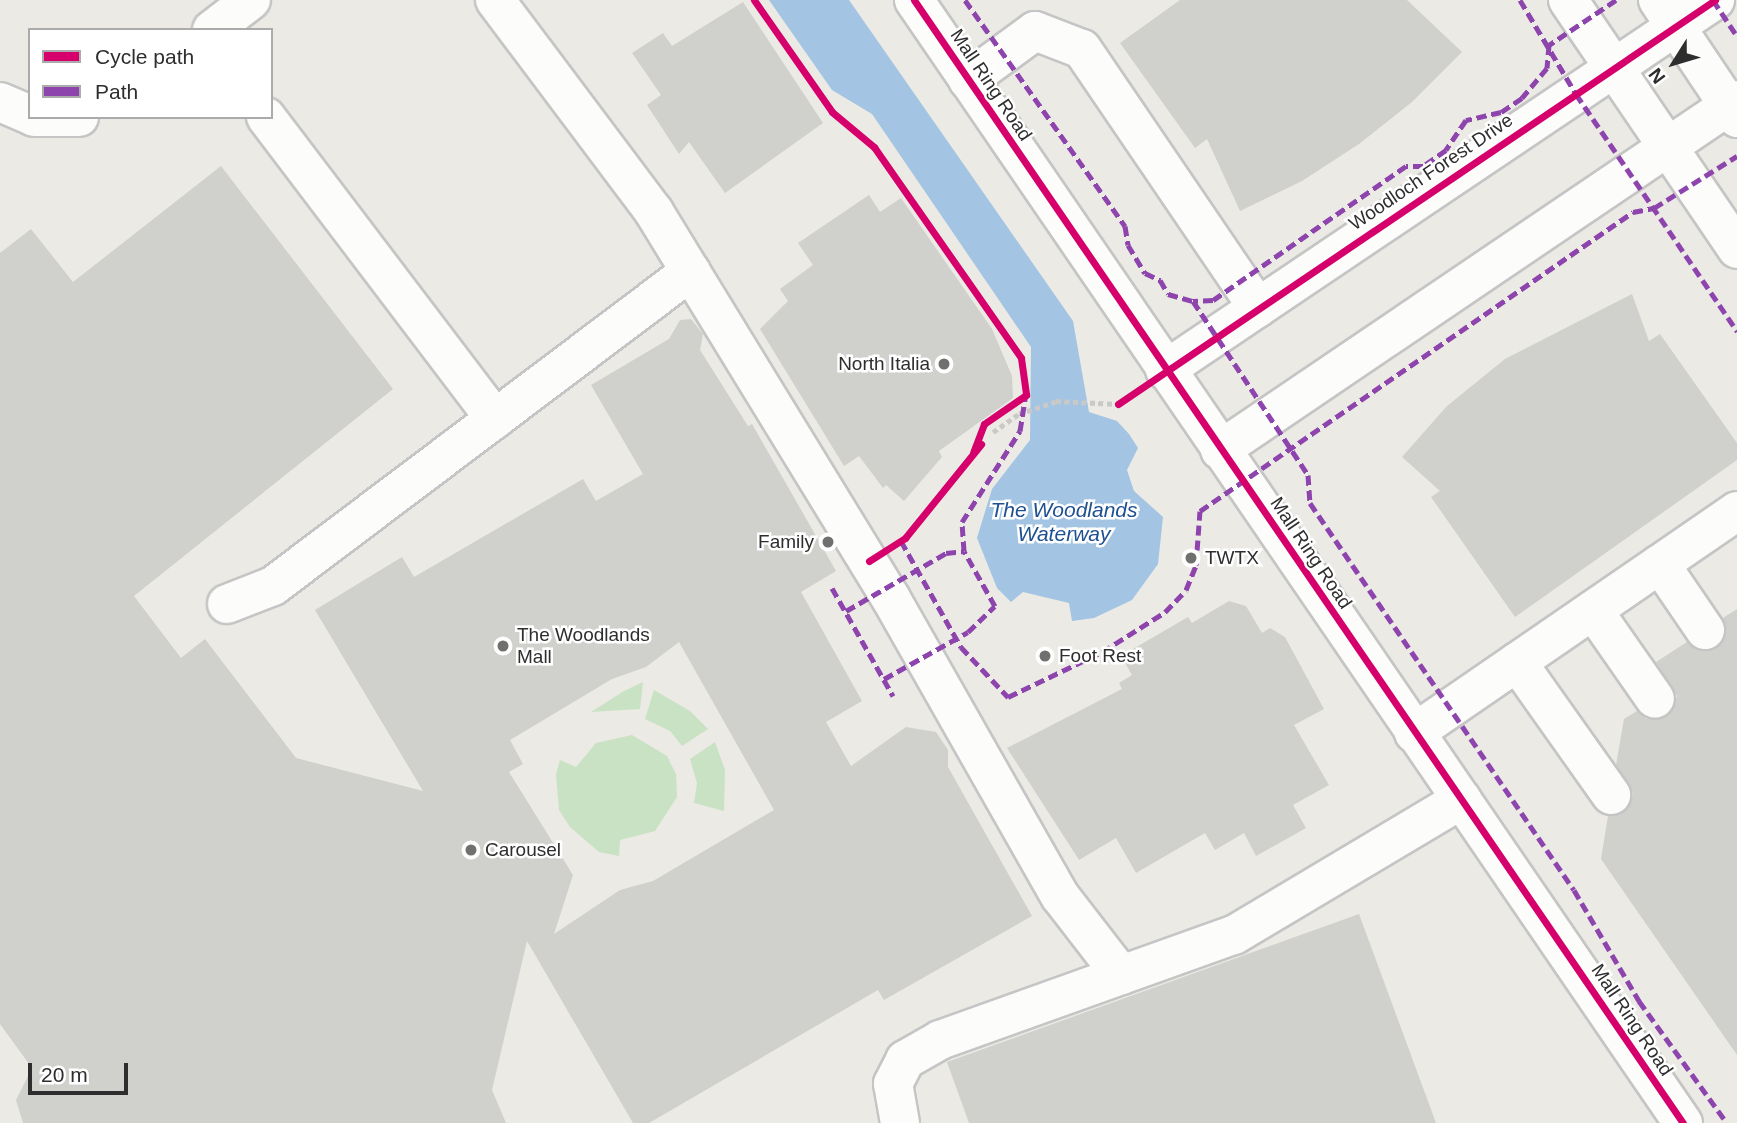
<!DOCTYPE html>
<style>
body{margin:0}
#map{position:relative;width:1737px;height:1123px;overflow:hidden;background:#ebeae5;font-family:Helvetica,sans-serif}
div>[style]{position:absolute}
.green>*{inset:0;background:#c9e2c3}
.water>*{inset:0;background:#a3c4e2}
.building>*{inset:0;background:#d0d0cc}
.path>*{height:4.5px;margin-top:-2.25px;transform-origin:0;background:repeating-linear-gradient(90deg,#c9c9c8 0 5px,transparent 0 8.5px)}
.roads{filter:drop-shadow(2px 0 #c6c5c5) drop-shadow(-2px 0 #c6c5c5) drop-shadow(0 2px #c6c5c5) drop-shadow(0 -2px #c6c5c5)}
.minor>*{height:38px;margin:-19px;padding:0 19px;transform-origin:19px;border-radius:19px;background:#fcfcfb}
.quiet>*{height:5px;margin-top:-2.5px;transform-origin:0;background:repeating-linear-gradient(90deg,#8e44ad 0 10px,transparent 0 15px)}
.cycleway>*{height:7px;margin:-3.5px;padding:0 3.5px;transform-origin:3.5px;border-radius:3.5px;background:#d6006c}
.dots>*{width:19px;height:19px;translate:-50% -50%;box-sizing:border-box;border:4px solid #fff;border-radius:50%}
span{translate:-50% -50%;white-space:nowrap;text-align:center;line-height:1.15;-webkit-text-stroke:5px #fff;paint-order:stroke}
.street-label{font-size:19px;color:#2e2e2e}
.poi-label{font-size:19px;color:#2e2e2e}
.right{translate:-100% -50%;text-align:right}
.left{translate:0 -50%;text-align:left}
.water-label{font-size:21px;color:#1f5091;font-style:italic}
.legend{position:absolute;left:28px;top:28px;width:245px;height:91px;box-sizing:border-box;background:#fff;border:2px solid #ababab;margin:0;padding:9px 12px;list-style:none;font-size:21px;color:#2e2e2e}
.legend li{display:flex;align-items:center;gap:14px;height:35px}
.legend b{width:35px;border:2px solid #ababab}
.north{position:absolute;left:1639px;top:28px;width:70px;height:70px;-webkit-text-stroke:5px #fff;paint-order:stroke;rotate:233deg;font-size:19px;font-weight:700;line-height:28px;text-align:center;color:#2e2e2e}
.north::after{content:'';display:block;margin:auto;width:24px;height:32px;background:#2e2e2e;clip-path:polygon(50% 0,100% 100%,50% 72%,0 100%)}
.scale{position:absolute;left:28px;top:1063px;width:100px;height:32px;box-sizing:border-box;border:4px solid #2e2e2e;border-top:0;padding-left:9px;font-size:21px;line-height:24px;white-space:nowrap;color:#2e2e2e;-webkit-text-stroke:5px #fff;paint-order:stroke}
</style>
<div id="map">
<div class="green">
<i style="clip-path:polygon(643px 682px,640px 709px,591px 712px,624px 691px)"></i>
<i style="clip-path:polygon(654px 690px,690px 711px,708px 729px,682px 746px,670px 731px,645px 719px)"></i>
<i style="clip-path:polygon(632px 735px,667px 756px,676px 774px,677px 797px,655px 831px,620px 840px,619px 856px,599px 852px,570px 827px,559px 810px,556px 774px,560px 760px,576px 767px,596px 743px)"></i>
<i style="clip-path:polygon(715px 742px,725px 770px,724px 811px,694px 803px,697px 783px,690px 759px)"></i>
</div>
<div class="water">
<i style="clip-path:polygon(769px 0,849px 0,1073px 321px,1089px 412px,1117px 421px,1129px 434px,1138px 448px,1127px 470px,1134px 491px,1163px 517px,1158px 564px,1132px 600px,1094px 618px,1072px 621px,1069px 603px,1023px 592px,1011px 602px,997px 588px,977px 538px,992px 489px,1030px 440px,1031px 347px,872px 114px,832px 90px)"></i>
</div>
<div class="building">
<i style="clip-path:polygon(1180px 0,1407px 0,1462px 52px,1412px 102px,1359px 144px,1302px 181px,1240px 211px,1207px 139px,1195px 148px,1120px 43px)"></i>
<i style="clip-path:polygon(743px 2px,823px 123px,725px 193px,689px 142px,679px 154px,647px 105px,661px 95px,632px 53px,663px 33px,672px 46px)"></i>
<i style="clip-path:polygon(evenodd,221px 166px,393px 389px,134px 596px,181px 658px,205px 639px,296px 758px,423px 791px,315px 610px,402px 557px,414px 577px,583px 479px,596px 501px,643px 474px,591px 385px,669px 339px,680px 320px,691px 319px,703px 334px,700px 350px,748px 426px,752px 424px,836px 571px,801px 592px,862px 701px,826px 722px,851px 766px,906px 727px,936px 732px,948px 750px,948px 767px,1032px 916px,884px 1000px,878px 990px,649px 1123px,633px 1123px,527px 941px,492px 1090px,506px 1123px,23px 1123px,16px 1100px,32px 1068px,0 1024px,0 253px,31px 229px,73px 282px,221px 166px,679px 642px,774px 810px,653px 881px,620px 890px,554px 934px,573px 875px,509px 772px,523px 764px,510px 740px,612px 679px,646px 667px,679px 642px)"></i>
<i style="clip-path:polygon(869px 195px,880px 212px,901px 198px,992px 329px,1012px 376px,1013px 398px,939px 451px,942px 457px,904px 501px,886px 485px,883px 488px,859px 456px,844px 466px,760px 329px,788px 301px,780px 289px,813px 265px,798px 243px)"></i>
<i style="clip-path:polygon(1632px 294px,1649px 341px,1660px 334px,1737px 443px,1737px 460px,1515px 617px,1431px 497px,1440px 491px,1402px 457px,1447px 406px,1505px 359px)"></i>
<i style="clip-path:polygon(1229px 601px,1246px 606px,1262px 633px,1270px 628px,1285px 637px,1324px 709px,1294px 725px,1329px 785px,1293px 805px,1306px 828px,1256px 856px,1244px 833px,1215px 850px,1205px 833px,1136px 873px,1116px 838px,1079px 860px,1007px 748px,1122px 689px,1119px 683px,1132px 675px,1121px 656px,1188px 617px,1192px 623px)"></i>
<i style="clip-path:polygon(1737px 609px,1737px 1055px,1601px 859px,1608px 816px,1624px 812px,1633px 794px,1616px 765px,1624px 719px,1637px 711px,1646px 719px,1668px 716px,1677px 696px,1656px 662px,1687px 642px,1696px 650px,1717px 648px,1725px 639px,1723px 618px)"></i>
<i style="clip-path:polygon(1359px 914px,1436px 1123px,969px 1123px,947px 1062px)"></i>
</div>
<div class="path">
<i style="left:993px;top:432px;width:32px;rotate:-35deg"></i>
<i style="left:1019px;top:414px;width:39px;rotate:-19deg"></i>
<i style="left:1056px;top:401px;width:62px;rotate:2.8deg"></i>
</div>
<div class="roads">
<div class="minor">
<i style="left:495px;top:0;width:265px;rotate:53.1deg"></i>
<i style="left:654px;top:212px;width:452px;rotate:58.5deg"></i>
<i style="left:890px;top:597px;width:344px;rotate:60.4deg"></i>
<i style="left:1060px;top:896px;width:100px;rotate:52.3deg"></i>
<i style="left:914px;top:0;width:1361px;rotate:55.6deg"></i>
<i style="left:1568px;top:0;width:301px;rotate:55.8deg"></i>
<i style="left:1658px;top:0;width:142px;rotate:56.2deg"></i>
<i style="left:212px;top:30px;width:49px;rotate:-37.6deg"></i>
<i style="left:968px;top:80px;width:83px;rotate:-36.2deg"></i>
<i style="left:1035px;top:31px;width:50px;rotate:21deg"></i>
<i style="left:1082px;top:49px;width:313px;rotate:55.8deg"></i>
<i style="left:0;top:102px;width:33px;rotate:23deg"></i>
<i style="left:34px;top:117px;width:45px"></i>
<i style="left:266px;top:117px;width:379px;rotate:52.8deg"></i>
<i style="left:1165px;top:370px;width:663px;rotate:-33.93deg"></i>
<i style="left:1220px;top:450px;width:624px;rotate:-34.1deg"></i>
<i style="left:1660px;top:564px;width:80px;rotate:55.7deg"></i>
<i style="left:227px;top:604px;width:49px;rotate:-21.4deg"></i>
<i style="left:273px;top:586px;width:523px;rotate:-37deg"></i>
<i style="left:1593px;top:610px;width:108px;rotate:55.1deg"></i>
<i style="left:1517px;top:662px;width:163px;rotate:54.7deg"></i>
<i style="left:1414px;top:733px;width:392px;rotate:-34.5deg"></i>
<i style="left:900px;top:1123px;width:40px;rotate:-100deg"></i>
<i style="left:893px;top:1084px;width:27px;rotate:-63deg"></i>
<i style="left:905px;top:1060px;width:40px;rotate:-29.7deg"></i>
<i style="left:940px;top:1040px;width:312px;rotate:-19.7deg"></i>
<i style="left:1234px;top:935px;width:265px;rotate:-30.8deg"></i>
</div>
</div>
<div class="quiet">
<i style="left:965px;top:0;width:277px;rotate:54.7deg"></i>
<i style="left:1125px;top:226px;width:19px;rotate:81deg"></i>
<i style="left:1128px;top:245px;width:33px;rotate:59deg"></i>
<i style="left:1145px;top:273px;width:17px;rotate:25deg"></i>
<i style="left:1160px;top:280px;width:16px;rotate:60deg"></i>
<i style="left:1168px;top:294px;width:26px;rotate:16deg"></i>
<i style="left:1520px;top:0;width:109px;rotate:59.2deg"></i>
<i style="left:1576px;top:94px;width:287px;rotate:55.8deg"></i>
<i style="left:1616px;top:0;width:81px;rotate:146.1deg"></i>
<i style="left:1549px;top:45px;width:23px;rotate:95deg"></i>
<i style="left:1547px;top:68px;width:39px;rotate:130deg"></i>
<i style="left:1522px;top:98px;width:25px;rotate:146deg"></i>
<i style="left:1501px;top:112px;width:36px;rotate:167deg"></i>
<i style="left:1466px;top:120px;width:36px;rotate:124deg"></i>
<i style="left:1446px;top:150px;width:28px;rotate:145deg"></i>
<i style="left:1423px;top:166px;width:17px;rotate:180deg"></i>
<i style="left:1406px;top:166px;width:235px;rotate:145.2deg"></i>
<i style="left:1213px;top:300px;width:20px;rotate:177deg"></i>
<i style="left:1193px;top:301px;width:209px;rotate:56.5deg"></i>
<i style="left:1308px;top:475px;width:28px;rotate:86deg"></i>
<i style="left:1310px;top:503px;width:468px;rotate:55.7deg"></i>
<i style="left:1574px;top:890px;width:129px;rotate:59.6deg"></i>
<i style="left:1639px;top:1001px;width:150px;rotate:54.2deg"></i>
<i style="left:1713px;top:0;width:43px;rotate:56.3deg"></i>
<i style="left:901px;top:541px;width:122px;rotate:60.5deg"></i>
<i style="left:961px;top:647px;width:69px;rotate:46.8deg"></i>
<i style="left:1008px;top:697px;width:104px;rotate:-25.6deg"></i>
<i style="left:1102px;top:652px;width:75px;rotate:-32.4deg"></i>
<i style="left:1165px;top:612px;width:30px;rotate:-46deg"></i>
<i style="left:1186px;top:590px;width:27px;rotate:-68deg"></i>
<i style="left:1196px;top:565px;width:54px;rotate:-85.8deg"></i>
<i style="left:1200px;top:511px;width:526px;rotate:-34.63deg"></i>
<i style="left:1633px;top:212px;width:21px;rotate:-11deg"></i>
<i style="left:1654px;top:208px;width:98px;rotate:-32.1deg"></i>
<i style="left:832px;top:588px;width:124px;rotate:60.5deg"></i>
<i style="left:846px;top:611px;width:116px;rotate:-30.1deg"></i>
<i style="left:946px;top:553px;width:18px;rotate:-6deg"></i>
<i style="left:884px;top:679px;width:96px;rotate:-29.2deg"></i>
<i style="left:968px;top:632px;width:37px;rotate:-44deg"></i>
<i style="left:995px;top:606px;width:63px;rotate:-119.4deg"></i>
<i style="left:964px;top:551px;width:29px;rotate:-94deg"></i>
<i style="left:962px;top:522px;width:108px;rotate:-57.5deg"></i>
<i style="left:1020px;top:431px;width:36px;rotate:-81deg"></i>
</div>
<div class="cycleway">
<i style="left:754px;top:0;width:136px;rotate:55.1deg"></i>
<i style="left:832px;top:112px;width:55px;rotate:39.8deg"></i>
<i style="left:874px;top:147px;width:257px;rotate:55.1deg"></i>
<i style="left:1021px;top:358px;width:37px;rotate:82deg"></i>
<i style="left:1026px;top:395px;width:51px;rotate:145.4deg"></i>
<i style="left:984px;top:424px;width:30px;rotate:111deg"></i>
<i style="left:914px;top:0;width:1361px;rotate:55.6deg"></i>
<i style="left:1118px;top:404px;width:721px;rotate:-34.09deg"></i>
<i style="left:869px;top:561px;width:43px;rotate:-32.6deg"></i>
<i style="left:905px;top:538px;width:121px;rotate:-51deg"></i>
</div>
<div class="dots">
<i style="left:944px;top:364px;background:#70706e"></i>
<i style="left:828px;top:542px;background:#70706e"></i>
<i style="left:1191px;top:558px;background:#70706e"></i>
<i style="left:503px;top:646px;background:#70706e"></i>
<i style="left:1045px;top:656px;background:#70706e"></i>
<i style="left:471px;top:850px;background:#70706e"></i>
</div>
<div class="street-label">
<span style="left:991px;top:85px;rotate:56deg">Mall Ring Road</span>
<span style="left:1431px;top:172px;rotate:-34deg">Woodloch Forest Drive</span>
<span style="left:1311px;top:553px;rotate:56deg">Mall Ring Road</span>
<span style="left:1632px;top:1020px;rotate:56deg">Mall Ring Road</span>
</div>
<div class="poi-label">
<span class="right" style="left:930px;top:364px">North Italia</span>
<span class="right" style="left:814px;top:542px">Family</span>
<span class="left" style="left:1205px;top:558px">TWTX</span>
<span class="left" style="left:517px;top:646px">The Woodlands<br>Mall</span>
<span class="left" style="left:1059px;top:656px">Foot Rest</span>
<span class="left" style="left:485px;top:850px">Carousel</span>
</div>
<div class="water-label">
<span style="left:1064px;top:522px">The Woodlands<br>Waterway</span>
</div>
<ul class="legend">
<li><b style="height:9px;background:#d6006c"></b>Cycle path</li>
<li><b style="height:9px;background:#8e44ad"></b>Path</li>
</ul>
<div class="north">N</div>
<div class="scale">20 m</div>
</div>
